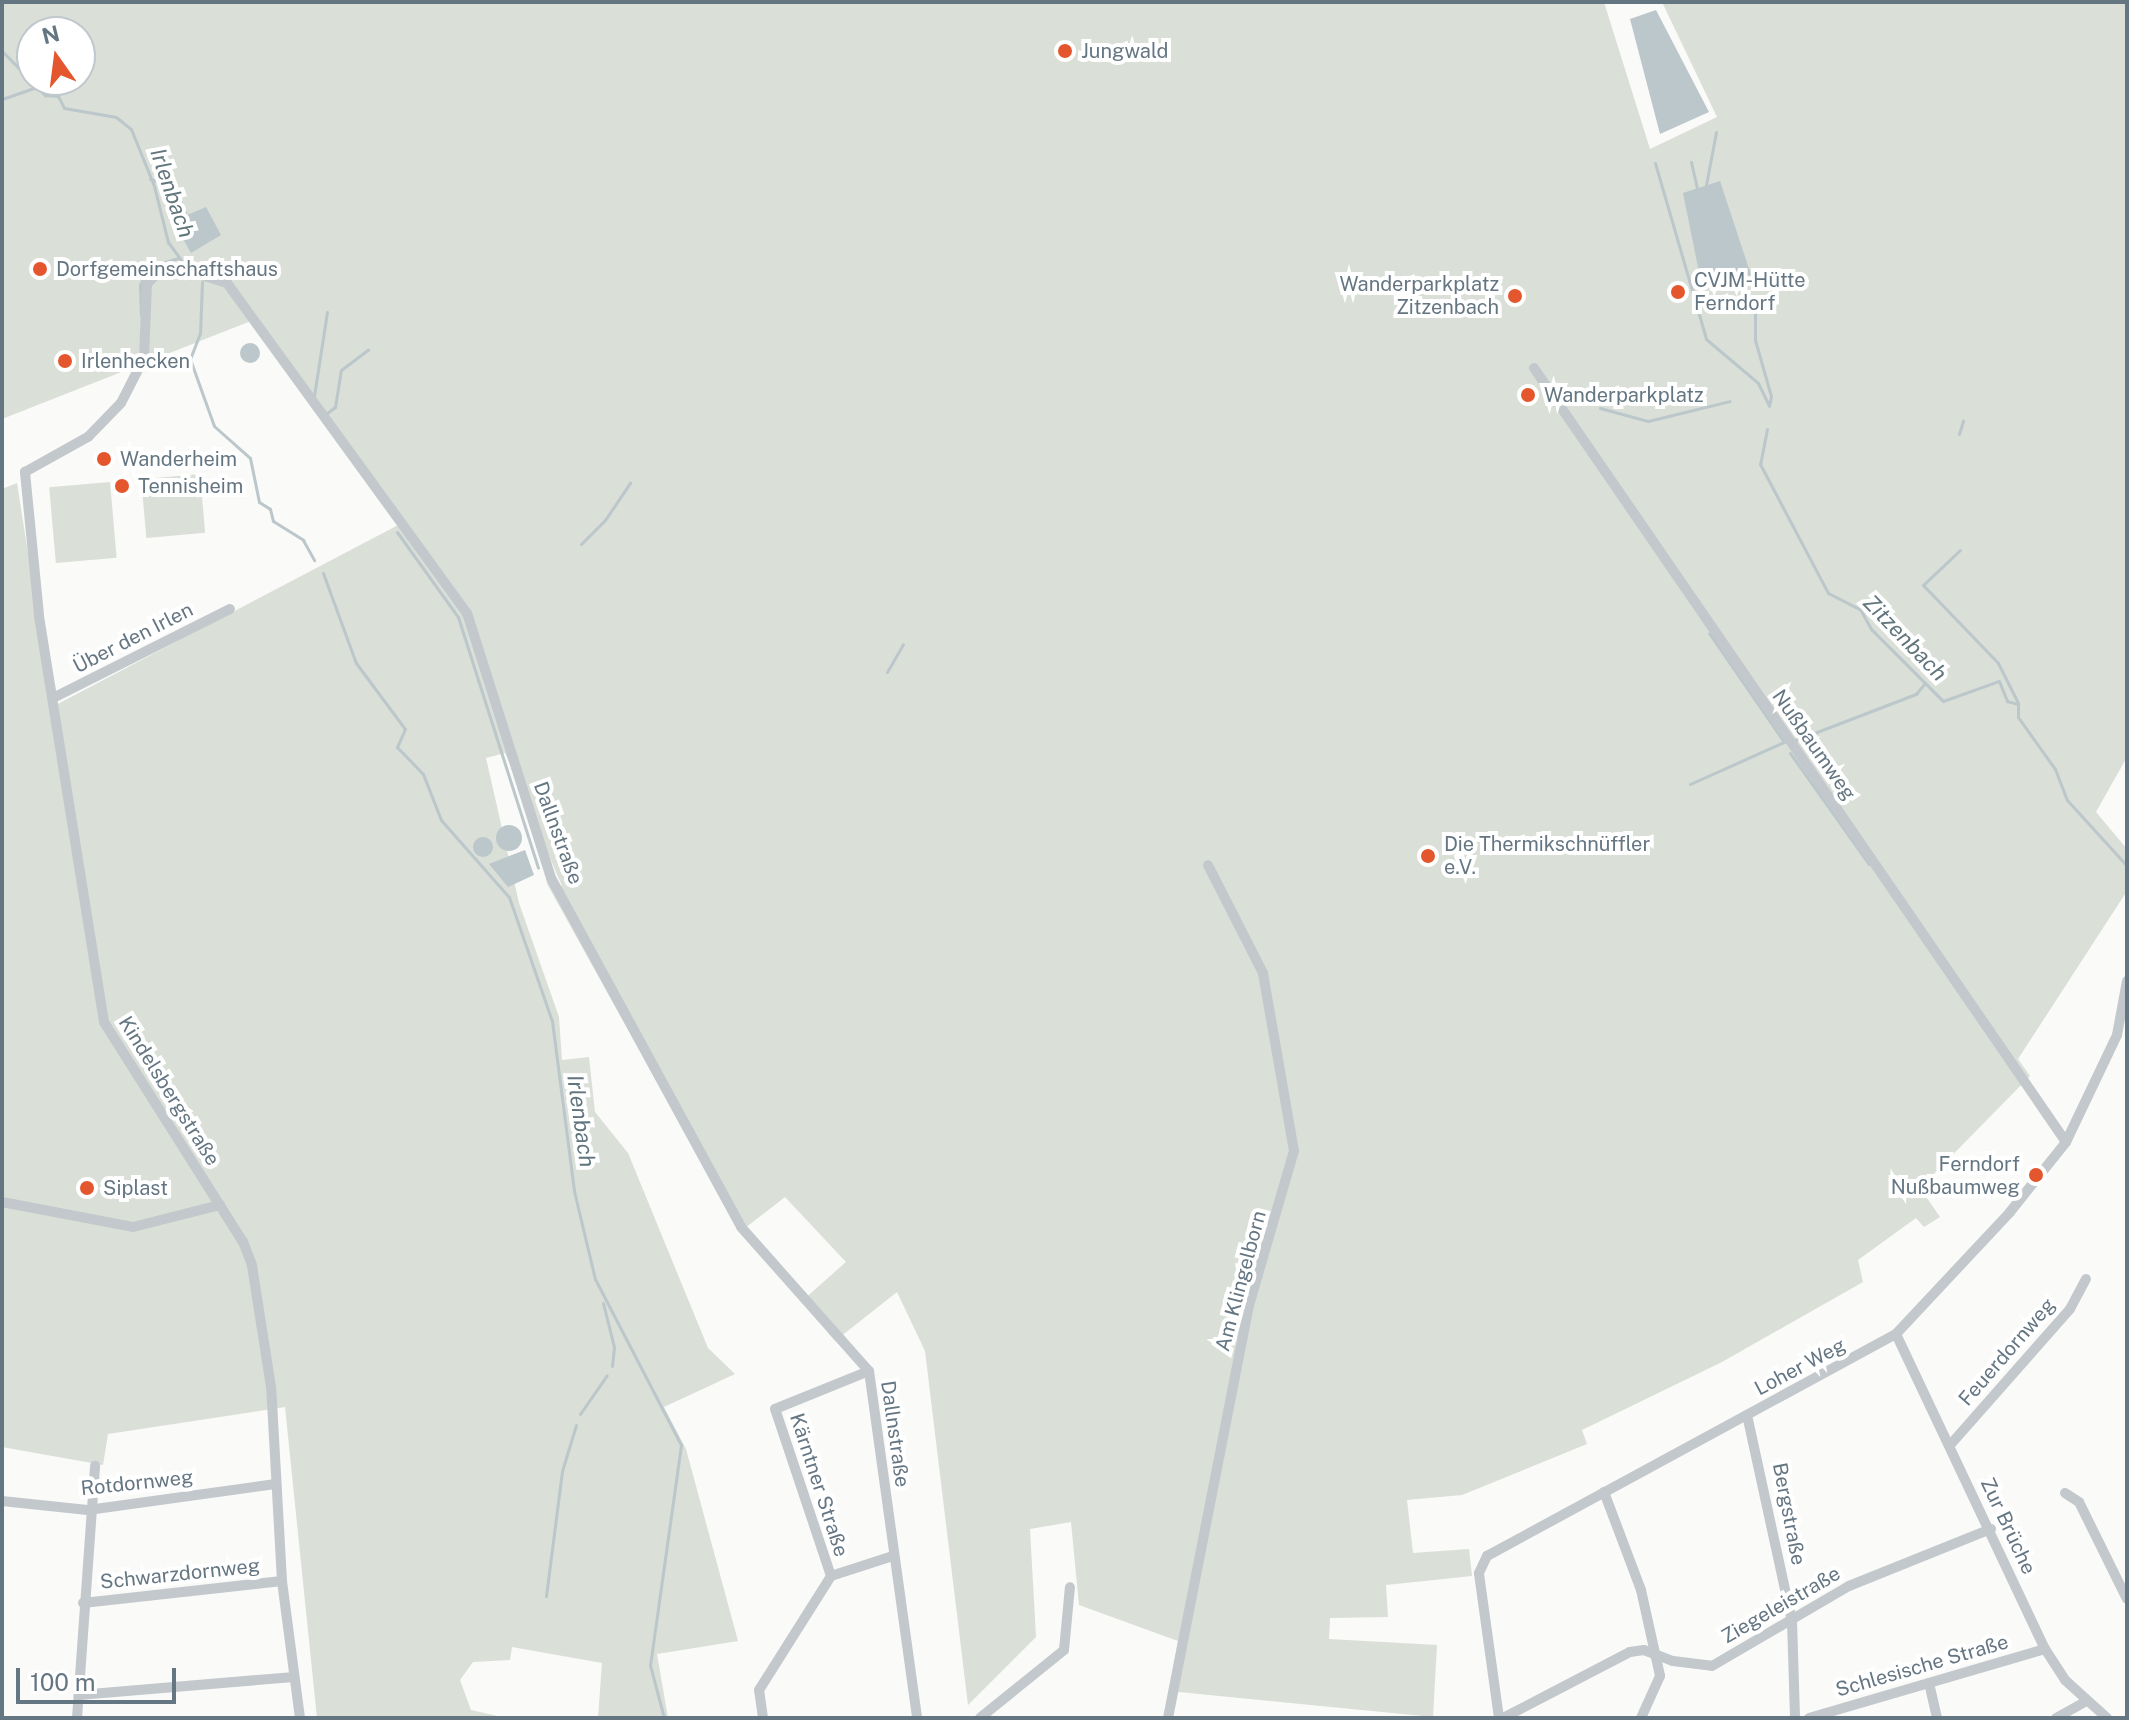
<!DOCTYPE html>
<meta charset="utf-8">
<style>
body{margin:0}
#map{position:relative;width:2129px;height:1720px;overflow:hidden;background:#fafaf8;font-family:"Public Sans",sans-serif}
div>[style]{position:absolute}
.green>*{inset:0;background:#dadfd7;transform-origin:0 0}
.water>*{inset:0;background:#bbc7cb}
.round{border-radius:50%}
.stream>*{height:3px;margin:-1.5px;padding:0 1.5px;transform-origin:1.5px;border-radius:1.5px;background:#bbc7cb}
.minor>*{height:10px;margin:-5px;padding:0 5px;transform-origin:5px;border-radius:5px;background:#c3c8cc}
.dots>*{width:22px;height:22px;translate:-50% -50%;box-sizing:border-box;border:4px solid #fff;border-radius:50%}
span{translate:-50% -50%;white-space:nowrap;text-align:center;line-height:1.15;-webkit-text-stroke:8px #fff;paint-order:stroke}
.poi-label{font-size:20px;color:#657683}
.left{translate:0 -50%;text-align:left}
.right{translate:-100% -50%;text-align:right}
.street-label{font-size:20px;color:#657683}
.water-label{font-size:22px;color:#60757c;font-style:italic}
.frame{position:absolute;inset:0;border:4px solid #657683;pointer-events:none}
.north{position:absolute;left:16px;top:16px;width:80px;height:80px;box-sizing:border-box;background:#fff;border:2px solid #c1c8cd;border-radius:50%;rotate:346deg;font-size:22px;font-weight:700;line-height:32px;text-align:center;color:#657683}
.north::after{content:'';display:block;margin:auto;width:28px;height:36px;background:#e4572e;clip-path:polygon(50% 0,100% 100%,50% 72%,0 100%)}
.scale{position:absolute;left:16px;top:1668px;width:160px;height:36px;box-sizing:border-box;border:4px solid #657683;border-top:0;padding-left:10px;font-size:24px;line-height:28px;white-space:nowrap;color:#657683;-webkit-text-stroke:6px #fff;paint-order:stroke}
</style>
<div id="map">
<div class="green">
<i style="clip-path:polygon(evenodd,2px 2px,1604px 2px,1650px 149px,1717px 117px,1662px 2px,2127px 2px,2127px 757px,2096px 812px,2127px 849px,2127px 891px,2018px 1059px,2030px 1076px,1920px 1188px,1940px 1217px,1924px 1227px,1916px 1218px,1858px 1260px,1863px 1282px,1722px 1362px,1582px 1430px,1587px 1444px,1462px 1495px,1407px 1500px,1413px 1553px,1469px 1549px,1472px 1576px,1386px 1585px,1388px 1617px,1330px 1618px,1329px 1639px,1437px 1645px,1433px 1717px,1169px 1691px,1178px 1641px,1079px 1605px,1071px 1522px,1030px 1529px,1036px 1637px,968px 1705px,925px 1351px,897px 1292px,835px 1341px,802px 1301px,846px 1262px,785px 1197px,740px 1232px,546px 882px,562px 886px,505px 753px,486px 758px,519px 903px,559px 1017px,562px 1060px,589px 1057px,595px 1112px,628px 1153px,708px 1348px,735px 1374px,664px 1407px,686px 1449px,738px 1641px,657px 1654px,668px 1718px,598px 1718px,602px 1663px,512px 1647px,510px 1660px,473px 1662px,460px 1680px,471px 1710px,506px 1718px,317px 1718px,285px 1407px,108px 1434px,103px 1465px,2px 1447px,2px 489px,17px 483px,52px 707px,404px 522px,256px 319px,2px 419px,2px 2px,32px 32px,80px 32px,80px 80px,32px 80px,32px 32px)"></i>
<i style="left:200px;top:474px;width:59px;height:59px;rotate:85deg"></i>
<i style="left:110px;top:482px;width:76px;height:61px;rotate:85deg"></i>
</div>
<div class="water">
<i style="clip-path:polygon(1656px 10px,1709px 112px,1660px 134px,1630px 19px)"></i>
<i style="clip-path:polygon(1720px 181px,1751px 275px,1702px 287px,1683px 193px)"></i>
<i style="clip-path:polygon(206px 207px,221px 235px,191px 253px,173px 221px)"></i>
<i class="round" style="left:240px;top:343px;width:20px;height:20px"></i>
<i class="round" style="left:496px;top:825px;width:26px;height:26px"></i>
<i class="round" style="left:473px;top:837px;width:20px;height:20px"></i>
<i style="clip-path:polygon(525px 850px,534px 875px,508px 887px,489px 864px)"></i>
</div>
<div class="stream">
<i style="left:2px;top:51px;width:62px;rotate:45.7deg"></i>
<i style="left:45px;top:95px;width:13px;rotate:4deg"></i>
<i style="left:58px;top:96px;width:13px;rotate:63deg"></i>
<i style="left:64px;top:108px;width:53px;rotate:9.8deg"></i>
<i style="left:116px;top:117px;width:19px;rotate:39deg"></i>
<i style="left:131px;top:129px;width:61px;rotate:68deg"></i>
<i style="left:154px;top:186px;width:58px;rotate:76deg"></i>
<i style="left:168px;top:242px;width:26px;rotate:54deg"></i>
<i style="left:183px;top:263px;width:20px;rotate:6deg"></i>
<i style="left:2px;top:99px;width:36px;rotate:-19deg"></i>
<i style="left:1691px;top:162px;width:27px;rotate:77deg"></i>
<i style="left:1655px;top:163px;width:183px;rotate:73.8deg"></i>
<i style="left:1706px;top:339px;width:68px;rotate:40.2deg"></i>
<i style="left:1758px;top:383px;width:25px;rotate:64deg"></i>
<i style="left:150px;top:179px;width:27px;rotate:20deg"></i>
<i style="left:175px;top:188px;width:29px;rotate:68deg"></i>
<i style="left:1706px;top:185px;width:54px;rotate:-79.3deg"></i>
<i style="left:152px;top:266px;width:27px;rotate:-17deg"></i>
<i style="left:202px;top:282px;width:51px;rotate:92.2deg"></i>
<i style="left:200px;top:333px;width:28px;rotate:111deg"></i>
<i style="left:190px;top:359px;width:71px;rotate:70.3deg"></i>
<i style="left:214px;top:426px;width:48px;rotate:41.6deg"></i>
<i style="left:250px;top:458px;width:45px;rotate:78.4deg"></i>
<i style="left:259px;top:502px;width:13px;rotate:32deg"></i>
<i style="left:270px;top:509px;width:12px;rotate:76deg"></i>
<i style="left:273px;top:521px;width:36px;rotate:32deg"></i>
<i style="left:303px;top:540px;width:23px;rotate:61deg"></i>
<i style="left:1746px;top:289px;width:19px;rotate:62deg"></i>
<i style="left:1755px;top:306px;width:34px;rotate:90deg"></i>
<i style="left:1755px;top:340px;width:58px;rotate:74.1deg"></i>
<i style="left:1771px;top:396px;width:10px;rotate:101deg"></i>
<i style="left:141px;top:315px;width:30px;rotate:-92deg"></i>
<i style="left:140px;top:285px;width:12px;rotate:-66deg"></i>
<i style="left:314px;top:396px;width:85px;rotate:-81.2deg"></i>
<i style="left:1600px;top:408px;width:50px;rotate:15.2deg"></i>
<i style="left:1648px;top:421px;width:84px;rotate:-13.7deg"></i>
<i style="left:327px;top:413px;width:10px;rotate:-37deg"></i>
<i style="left:335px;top:407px;width:37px;rotate:-81deg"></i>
<i style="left:341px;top:370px;width:34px;rotate:-37deg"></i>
<i style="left:1767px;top:429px;width:36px;rotate:101deg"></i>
<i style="left:1760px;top:464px;width:146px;rotate:62.2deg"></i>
<i style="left:1828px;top:593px;width:36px;rotate:27deg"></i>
<i style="left:1860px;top:609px;width:23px;rotate:61deg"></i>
<i style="left:1871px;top:629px;width:102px;rotate:45deg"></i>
<i style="left:1943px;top:701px;width:59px;rotate:-19.7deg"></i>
<i style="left:1999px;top:681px;width:22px;rotate:68deg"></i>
<i style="left:2007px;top:701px;width:11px;rotate:15deg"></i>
<i style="left:2018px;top:704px;width:13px;rotate:90deg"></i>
<i style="left:2018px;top:717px;width:64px;rotate:54.6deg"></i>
<i style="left:2055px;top:769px;width:33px;rotate:69deg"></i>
<i style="left:2067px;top:800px;width:89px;rotate:47.7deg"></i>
<i style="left:1959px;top:434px;width:14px;rotate:-73deg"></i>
<i style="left:397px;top:532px;width:105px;rotate:54.3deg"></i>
<i style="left:458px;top:617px;width:263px;rotate:72.3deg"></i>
<i style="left:581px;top:544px;width:34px;rotate:-45deg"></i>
<i style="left:605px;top:520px;width:45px;rotate:-56deg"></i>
<i style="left:1960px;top:550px;width:51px;rotate:136.6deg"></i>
<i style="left:1923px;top:585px;width:108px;rotate:46.1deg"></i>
<i style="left:1998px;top:663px;width:45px;rotate:63.4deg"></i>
<i style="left:323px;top:573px;width:96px;rotate:69.9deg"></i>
<i style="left:356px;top:663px;width:82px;rotate:53.4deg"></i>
<i style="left:405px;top:729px;width:20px;rotate:114deg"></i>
<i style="left:397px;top:747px;width:37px;rotate:46deg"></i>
<i style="left:423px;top:774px;width:49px;rotate:68.6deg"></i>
<i style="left:441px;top:820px;width:103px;rotate:48.6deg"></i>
<i style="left:509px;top:897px;width:131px;rotate:70.9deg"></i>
<i style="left:552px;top:1021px;width:171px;rotate:82.6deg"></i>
<i style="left:574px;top:1191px;width:90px;rotate:76.6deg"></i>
<i style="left:595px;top:1279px;width:187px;rotate:62.6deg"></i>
<i style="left:681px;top:1445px;width:222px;rotate:98deg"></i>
<i style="left:650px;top:1665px;width:55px;rotate:75.2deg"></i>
<i style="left:887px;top:672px;width:32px;rotate:-60deg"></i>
<i style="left:1796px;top:740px;width:129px;rotate:-21deg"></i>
<i style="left:1916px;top:694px;width:14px;rotate:-51deg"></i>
<i style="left:1790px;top:753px;width:136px;rotate:54.6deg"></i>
<i style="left:1690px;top:784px;width:103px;rotate:-24.1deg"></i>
<i style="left:1784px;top:742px;width:132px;rotate:-124.5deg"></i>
<i style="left:603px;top:1303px;width:45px;rotate:76deg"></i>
<i style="left:614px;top:1347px;width:19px;rotate:96deg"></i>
<i style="left:580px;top:1414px;width:47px;rotate:-55.3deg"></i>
<i style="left:546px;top:1596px;width:126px;rotate:-82.7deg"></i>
<i style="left:562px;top:1471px;width:48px;rotate:-73.1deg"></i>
</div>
<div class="minor">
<i style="left:1534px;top:368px;width:939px;rotate:55.5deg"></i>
<i style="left:53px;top:698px;width:198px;rotate:-26.7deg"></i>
<i style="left:2px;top:1202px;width:133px;rotate:10.8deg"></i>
<i style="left:133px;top:1227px;width:90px;rotate:-14.2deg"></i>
<i style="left:1896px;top:1334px;width:348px;rotate:64.7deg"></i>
<i style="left:2045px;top:1649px;width:37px;rotate:57deg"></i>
<i style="left:2065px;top:1680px;width:57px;rotate:42.1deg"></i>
<i style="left:1747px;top:1415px;width:211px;rotate:77.7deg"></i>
<i style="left:1792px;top:1621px;width:97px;rotate:88.2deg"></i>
<i style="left:1951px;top:1444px;width:180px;rotate:-48.6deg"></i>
<i style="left:2070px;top:1309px;width:34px;rotate:-62deg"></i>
<i style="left:1604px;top:1492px;width:105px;rotate:69.3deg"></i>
<i style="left:1641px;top:1590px;width:88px;rotate:77.5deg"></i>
<i style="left:1660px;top:1676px;width:46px;rotate:114.3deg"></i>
<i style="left:2065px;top:1493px;width:17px;rotate:33deg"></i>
<i style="left:2079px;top:1502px;width:108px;rotate:63.7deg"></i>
<i style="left:2px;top:1501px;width:86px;rotate:6deg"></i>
<i style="left:88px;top:1510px;width:189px;rotate:-7.9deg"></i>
<i style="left:831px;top:1576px;width:176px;rotate:-108.5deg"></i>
<i style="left:775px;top:1409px;width:101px;rotate:-22deg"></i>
<i style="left:83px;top:1603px;width:200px;rotate:-6.3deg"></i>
<i style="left:1929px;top:1683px;width:36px;rotate:77deg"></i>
<i style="left:79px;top:1695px;width:216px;rotate:-4.8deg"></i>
<i style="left:77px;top:1718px;width:253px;rotate:-85.9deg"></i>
<i style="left:300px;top:1718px;width:138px;rotate:-97.5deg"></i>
<i style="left:282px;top:1581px;width:194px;rotate:-93.2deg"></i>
<i style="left:271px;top:1387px;width:123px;rotate:-98.9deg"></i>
<i style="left:252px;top:1265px;width:25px;rotate:-111deg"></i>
<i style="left:243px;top:1242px;width:260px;rotate:-122.3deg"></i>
<i style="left:104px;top:1022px;width:412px;rotate:-99.1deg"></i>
<i style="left:39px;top:615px;width:144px;rotate:-95.6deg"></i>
<i style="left:25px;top:472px;width:72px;rotate:-29.1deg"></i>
<i style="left:88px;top:437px;width:47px;rotate:-45.9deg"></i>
<i style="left:121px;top:403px;width:51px;rotate:-62.9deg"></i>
<i style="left:144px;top:358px;width:74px;rotate:-87.7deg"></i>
<i style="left:147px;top:284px;width:18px;rotate:-47deg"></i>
<i style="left:159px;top:271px;width:20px;rotate:-9deg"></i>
<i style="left:179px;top:268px;width:50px;rotate:17.4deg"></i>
<i style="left:227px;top:283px;width:408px;rotate:54deg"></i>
<i style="left:467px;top:613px;width:278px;rotate:72.4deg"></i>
<i style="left:551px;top:878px;width:397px;rotate:61.4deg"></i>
<i style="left:741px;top:1227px;width:193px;rotate:48.4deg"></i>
<i style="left:869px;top:1371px;width:350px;rotate:82.1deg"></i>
<i style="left:763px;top:1718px;width:28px;rotate:-98deg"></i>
<i style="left:759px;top:1690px;width:135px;rotate:-57.7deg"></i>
<i style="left:831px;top:1576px;width:65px;rotate:-17.9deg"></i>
<i style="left:980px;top:1718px;width:108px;rotate:-39deg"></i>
<i style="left:1064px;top:1650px;width:63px;rotate:-84.6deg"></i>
<i style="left:1168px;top:1718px;width:417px;rotate:-78.9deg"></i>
<i style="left:1248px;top:1309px;width:165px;rotate:-73.8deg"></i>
<i style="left:1294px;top:1151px;width:181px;rotate:-99.9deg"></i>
<i style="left:1263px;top:973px;width:121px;rotate:-117deg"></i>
<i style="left:1499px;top:1718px;width:146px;rotate:-97.9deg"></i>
<i style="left:1479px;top:1573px;width:19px;rotate:-65deg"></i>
<i style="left:1487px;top:1556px;width:465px;rotate:-28.5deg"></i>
<i style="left:1896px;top:1334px;width:167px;rotate:-46.9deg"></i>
<i style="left:2010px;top:1212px;width:90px;rotate:-51.3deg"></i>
<i style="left:2066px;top:1142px;width:119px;rotate:-64.5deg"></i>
<i style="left:2117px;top:1035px;width:55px;rotate:-79.5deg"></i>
<i style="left:1503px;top:1718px;width:143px;rotate:-27.5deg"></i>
<i style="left:1630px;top:1652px;width:14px;rotate:-8deg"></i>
<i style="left:1644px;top:1650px;width:31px;rotate:21deg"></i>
<i style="left:1673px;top:1661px;width:39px;rotate:7deg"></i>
<i style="left:1712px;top:1666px;width:159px;rotate:-30.3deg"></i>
<i style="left:1849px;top:1586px;width:153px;rotate:-21.9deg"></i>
<i style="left:1809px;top:1718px;width:246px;rotate:-16.3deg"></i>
<i style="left:2056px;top:1718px;width:33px;rotate:-29deg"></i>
</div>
<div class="dots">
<i style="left:1065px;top:51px;background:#e4572e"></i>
<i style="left:40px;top:269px;background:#e4572e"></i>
<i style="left:1678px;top:292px;background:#e4572e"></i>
<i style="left:1515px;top:296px;background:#e4572e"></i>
<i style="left:65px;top:361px;background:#e4572e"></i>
<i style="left:1528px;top:395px;background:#e4572e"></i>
<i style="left:104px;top:459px;background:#e4572e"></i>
<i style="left:122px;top:486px;background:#e4572e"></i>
<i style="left:1428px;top:856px;background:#e4572e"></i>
<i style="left:2036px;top:1175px;background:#e4572e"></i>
<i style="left:87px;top:1188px;background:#e4572e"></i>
</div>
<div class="poi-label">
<span class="left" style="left:1081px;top:51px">Jungwald</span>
<span class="left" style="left:56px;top:269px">Dorfgemeinschaftshaus</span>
<span class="left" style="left:1694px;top:292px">CVJM-Hütte<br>Ferndorf</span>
<span class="right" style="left:1499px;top:296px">Wanderparkplatz<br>Zitzenbach</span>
<span class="left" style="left:81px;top:361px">Irlenhecken</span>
<span class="left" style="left:1544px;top:395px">Wanderparkplatz</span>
<span class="left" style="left:120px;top:459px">Wanderheim</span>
<span class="left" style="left:138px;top:486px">Tennisheim</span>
<span class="left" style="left:1444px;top:856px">Die Thermikschnüffler<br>e.V.</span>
<span class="right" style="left:2020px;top:1176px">Ferndorf<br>Nußbaumweg</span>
<span class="left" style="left:103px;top:1188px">Siplast</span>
</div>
<div class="street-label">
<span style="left:133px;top:638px;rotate:-27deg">Über den Irlen</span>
<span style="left:1814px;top:745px;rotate:55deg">Nußbaumweg</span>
<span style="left:558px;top:833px;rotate:70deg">Dallnstraße</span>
<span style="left:169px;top:1091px;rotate:58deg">Kindelsbergstraße</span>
<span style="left:1241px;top:1281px;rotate:-75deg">Am Klingelborn</span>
<span style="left:2007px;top:1352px;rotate:-49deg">Feuerdornweg</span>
<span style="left:1800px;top:1367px;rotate:-28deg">Loher Weg</span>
<span style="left:895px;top:1434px;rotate:82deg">Dallnstraße</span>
<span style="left:137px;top:1483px;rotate:-6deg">Rotdornweg</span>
<span style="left:819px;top:1485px;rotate:72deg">Kärntner Straße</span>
<span style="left:1789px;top:1514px;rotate:79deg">Bergstraße</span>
<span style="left:2008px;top:1526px;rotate:65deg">Zur Brüche</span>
<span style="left:180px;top:1574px;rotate:-6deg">Schwarzdornweg</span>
<span style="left:1781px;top:1605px;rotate:-30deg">Ziegeleistraße</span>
<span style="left:1922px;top:1666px;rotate:-16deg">Schlesische Straße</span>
</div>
<div class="water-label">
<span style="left:172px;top:193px;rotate:71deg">Irlenbach</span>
<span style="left:1905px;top:638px;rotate:46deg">Zitzenbach</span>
<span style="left:581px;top:1121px;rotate:82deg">Irlenbach</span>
</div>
<div class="frame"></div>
<div class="north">N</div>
<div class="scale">100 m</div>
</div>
